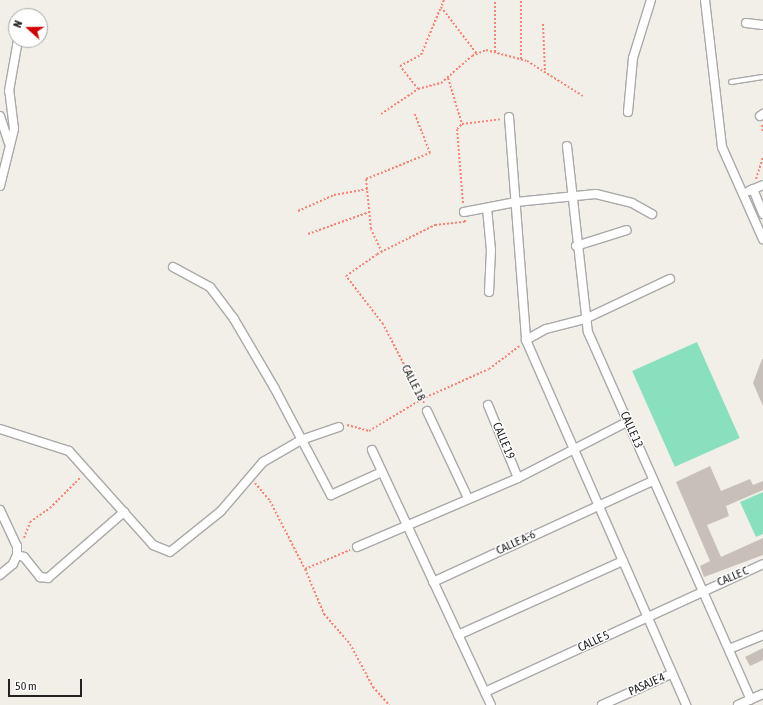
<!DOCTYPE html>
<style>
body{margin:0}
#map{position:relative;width:763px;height:705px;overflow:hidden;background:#f2efe9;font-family:"Asap Condensed",sans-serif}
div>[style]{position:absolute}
.pitch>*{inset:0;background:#88e0be;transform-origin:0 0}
.building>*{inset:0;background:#c7bfb8}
.path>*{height:2px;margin-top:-1px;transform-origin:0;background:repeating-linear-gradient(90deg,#fa8072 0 2px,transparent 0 4px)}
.roads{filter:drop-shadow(1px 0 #a9a9a9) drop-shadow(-1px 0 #a9a9a9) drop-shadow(0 1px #a9a9a9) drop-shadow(0 -1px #a9a9a9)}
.service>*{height:4px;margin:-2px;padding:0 2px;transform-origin:2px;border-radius:2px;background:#fff}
.minor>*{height:8px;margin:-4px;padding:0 4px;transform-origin:4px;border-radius:4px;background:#fff}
span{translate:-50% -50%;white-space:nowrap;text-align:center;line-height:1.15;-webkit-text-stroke:3px #fff;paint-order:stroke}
.street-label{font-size:12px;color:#222}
.north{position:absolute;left:8px;top:8px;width:40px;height:40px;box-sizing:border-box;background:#fff;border:1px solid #a7a7a7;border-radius:50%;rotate:291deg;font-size:11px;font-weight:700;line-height:16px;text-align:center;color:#222}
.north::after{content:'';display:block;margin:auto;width:14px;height:18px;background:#d40000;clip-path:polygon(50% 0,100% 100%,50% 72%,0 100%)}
.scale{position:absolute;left:8px;top:679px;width:74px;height:18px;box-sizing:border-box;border:2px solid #222;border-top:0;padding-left:5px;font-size:12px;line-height:14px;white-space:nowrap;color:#222;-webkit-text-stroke:3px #fff;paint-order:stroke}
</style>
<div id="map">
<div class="pitch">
<i style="left:697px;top:342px;width:105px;height:71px;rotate:66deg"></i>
<i style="clip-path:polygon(763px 492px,763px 534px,756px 537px,740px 502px)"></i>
</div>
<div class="building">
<i style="clip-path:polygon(762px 359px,763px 359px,763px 406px,753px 383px)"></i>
<i style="clip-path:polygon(710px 466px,721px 491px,750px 479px,753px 485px,763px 481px,763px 490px,726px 506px,729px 516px,707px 525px,721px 557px,763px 538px,763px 555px,704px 577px,700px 566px,710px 561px,676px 482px)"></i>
<i style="clip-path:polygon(763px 648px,763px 660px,750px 666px,745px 657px)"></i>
</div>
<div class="path">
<i style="left:444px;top:0;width:8px;rotate:113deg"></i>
<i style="left:441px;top:7px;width:59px;rotate:52.5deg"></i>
<i style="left:543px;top:24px;width:48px;rotate:87.6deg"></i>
<i style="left:495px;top:52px;width:52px;rotate:-90deg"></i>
<i style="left:521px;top:59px;width:59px;rotate:-90deg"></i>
<i style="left:448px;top:78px;width:48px;rotate:73.1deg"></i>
<i style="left:418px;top:89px;width:29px;rotate:-128deg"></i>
<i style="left:400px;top:66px;width:24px;rotate:-28deg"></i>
<i style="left:421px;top:55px;width:52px;rotate:-67.4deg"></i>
<i style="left:381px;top:114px;width:45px;rotate:-34deg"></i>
<i style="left:418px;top:89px;width:24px;rotate:-15deg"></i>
<i style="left:441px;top:83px;width:41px;rotate:-41.1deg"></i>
<i style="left:472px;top:56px;width:15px;rotate:-23deg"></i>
<i style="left:486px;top:50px;width:42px;rotate:15deg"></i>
<i style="left:527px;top:61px;width:66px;rotate:32deg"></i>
<i style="left:762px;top:125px;width:7px;rotate:82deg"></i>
<i style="left:756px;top:179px;width:23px;rotate:-72deg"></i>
<i style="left:463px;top:203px;width:74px;rotate:-94.6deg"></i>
<i style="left:457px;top:129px;width:7px;rotate:-45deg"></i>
<i style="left:462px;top:124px;width:38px;rotate:-7deg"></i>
<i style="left:298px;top:211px;width:39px;rotate:-24deg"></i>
<i style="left:334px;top:195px;width:34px;rotate:-10deg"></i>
<i style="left:308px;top:234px;width:65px;rotate:-19.8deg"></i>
<i style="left:382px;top:252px;width:25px;rotate:-116deg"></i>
<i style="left:371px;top:229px;width:50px;rotate:-95.7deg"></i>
<i style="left:366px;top:179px;width:69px;rotate:-22.1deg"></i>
<i style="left:430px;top:153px;width:44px;rotate:-111.3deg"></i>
<i style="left:424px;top:403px;width:89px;rotate:-117.4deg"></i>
<i style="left:383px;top:324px;width:61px;rotate:-127.6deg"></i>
<i style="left:346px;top:276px;width:38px;rotate:-35deg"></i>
<i style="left:377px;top:254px;width:65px;rotate:-26.6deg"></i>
<i style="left:435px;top:225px;width:30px;rotate:-6deg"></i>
<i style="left:465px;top:222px;width:3px;rotate:-90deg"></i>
<i style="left:347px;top:425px;width:23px;rotate:15deg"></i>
<i style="left:369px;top:431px;width:62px;rotate:-31.1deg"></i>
<i style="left:422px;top:399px;width:73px;rotate:-24.1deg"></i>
<i style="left:489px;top:369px;width:38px;rotate:-37deg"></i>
<i style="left:255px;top:483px;width:23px;rotate:50deg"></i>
<i style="left:270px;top:501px;width:76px;rotate:62.8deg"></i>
<i style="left:305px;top:569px;width:49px;rotate:67.1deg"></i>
<i style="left:324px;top:614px;width:40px;rotate:49deg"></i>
<i style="left:350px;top:644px;width:49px;rotate:61.9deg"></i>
<i style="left:373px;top:687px;width:24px;rotate:48deg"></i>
<i style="left:24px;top:538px;width:17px;rotate:-69deg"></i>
<i style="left:30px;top:522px;width:24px;rotate:-35deg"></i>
<i style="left:50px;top:508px;width:44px;rotate:-45deg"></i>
<i style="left:305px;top:569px;width:49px;rotate:-22.9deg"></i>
</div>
<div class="roads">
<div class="service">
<i style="left:731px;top:82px;width:32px;rotate:-9deg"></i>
</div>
<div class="minor">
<i style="left:705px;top:0;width:148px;rotate:83.4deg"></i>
<i style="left:722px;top:147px;width:101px;rotate:66deg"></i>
<i style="left:746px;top:23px;width:17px;rotate:7deg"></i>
<i style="left:628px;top:112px;width:54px;rotate:-84.7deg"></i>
<i style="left:633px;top:58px;width:61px;rotate:-72.8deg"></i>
<i style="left:0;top:116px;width:28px;rotate:72deg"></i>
<i style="left:760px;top:116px;width:4px;rotate:-34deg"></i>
<i style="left:509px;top:117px;width:224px;rotate:85.6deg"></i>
<i style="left:526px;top:340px;width:399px;rotate:66.3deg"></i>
<i style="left:567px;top:146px;width:187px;rotate:83.6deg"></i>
<i style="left:588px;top:332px;width:402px;rotate:66.1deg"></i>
<i style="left:0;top:186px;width:59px;rotate:-76.2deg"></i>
<i style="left:14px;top:129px;width:38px;rotate:-97deg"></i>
<i style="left:9px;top:91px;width:52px;rotate:-80deg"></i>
<i style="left:753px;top:189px;width:27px;rotate:68deg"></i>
<i style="left:749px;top:191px;width:15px;rotate:-23deg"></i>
<i style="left:487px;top:208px;width:42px;rotate:84.6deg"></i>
<i style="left:491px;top:250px;width:42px;rotate:92.7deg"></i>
<i style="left:464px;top:212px;width:53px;rotate:-10.9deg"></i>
<i style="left:516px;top:202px;width:80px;rotate:-5.7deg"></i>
<i style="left:596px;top:194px;width:37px;rotate:14deg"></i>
<i style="left:632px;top:203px;width:23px;rotate:29deg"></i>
<i style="left:576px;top:246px;width:53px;rotate:-17.4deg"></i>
<i style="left:173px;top:267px;width:42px;rotate:28.4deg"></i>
<i style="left:210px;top:287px;width:40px;rotate:53deg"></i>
<i style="left:234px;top:319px;width:81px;rotate:59.6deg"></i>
<i style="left:275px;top:389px;width:120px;rotate:62.2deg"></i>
<i style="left:331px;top:495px;width:56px;rotate:-24.3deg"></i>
<i style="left:526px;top:340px;width:23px;rotate:-29deg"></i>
<i style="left:546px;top:329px;width:40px;rotate:-14.4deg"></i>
<i style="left:585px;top:319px;width:94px;rotate:-25.2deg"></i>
<i style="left:488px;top:405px;width:79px;rotate:67.7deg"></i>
<i style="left:427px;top:411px;width:96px;rotate:64.8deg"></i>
<i style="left:0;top:429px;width:72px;rotate:17.7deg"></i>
<i style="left:69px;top:451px;width:126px;rotate:48.2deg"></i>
<i style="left:153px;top:545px;width:18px;rotate:22deg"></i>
<i style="left:170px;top:552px;width:65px;rotate:-38.8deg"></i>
<i style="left:221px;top:511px;width:65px;rotate:-49.4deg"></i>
<i style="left:263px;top:462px;width:44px;rotate:-30.1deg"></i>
<i style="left:301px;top:440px;width:40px;rotate:-18.9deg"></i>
<i style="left:372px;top:450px;width:281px;rotate:65deg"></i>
<i style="left:0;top:510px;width:40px;rotate:65deg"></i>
<i style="left:17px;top:546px;width:9px;rotate:90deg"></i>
<i style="left:17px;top:555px;width:10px;rotate:114deg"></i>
<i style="left:13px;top:564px;width:17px;rotate:140deg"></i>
<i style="left:357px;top:547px;width:175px;rotate:-23.2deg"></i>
<i style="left:518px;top:478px;width:123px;rotate:-27.2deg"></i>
<i style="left:17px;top:555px;width:7px;rotate:16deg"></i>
<i style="left:24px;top:557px;width:26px;rotate:51deg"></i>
<i style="left:40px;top:577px;width:8px;rotate:7deg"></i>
<i style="left:48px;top:578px;width:101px;rotate:-41deg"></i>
<i style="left:433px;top:582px;width:242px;rotate:-24.7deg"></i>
<i style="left:458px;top:635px;width:181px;rotate:-24.2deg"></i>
<i style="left:729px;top:649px;width:37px;rotate:-22deg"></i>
<i style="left:485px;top:692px;width:306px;rotate:-24.7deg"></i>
<i style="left:602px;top:705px;width:76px;rotate:-24.2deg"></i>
<i style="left:738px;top:705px;width:27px;rotate:-24deg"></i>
</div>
</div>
<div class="street-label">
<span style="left:413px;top:383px;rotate:63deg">CALLE 18</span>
<span style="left:631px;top:430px;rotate:66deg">CALLE 13</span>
<span style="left:503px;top:441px;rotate:67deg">CALLE 19</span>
<span style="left:516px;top:543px;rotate:-25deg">CALLE A-6</span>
<span style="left:733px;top:577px;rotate:-23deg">CALLE C</span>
<span style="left:594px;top:642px;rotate:-25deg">CALLE 5</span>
<span style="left:647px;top:685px;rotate:-24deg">PASAJE 4</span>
</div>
<div class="north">N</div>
<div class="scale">50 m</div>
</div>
